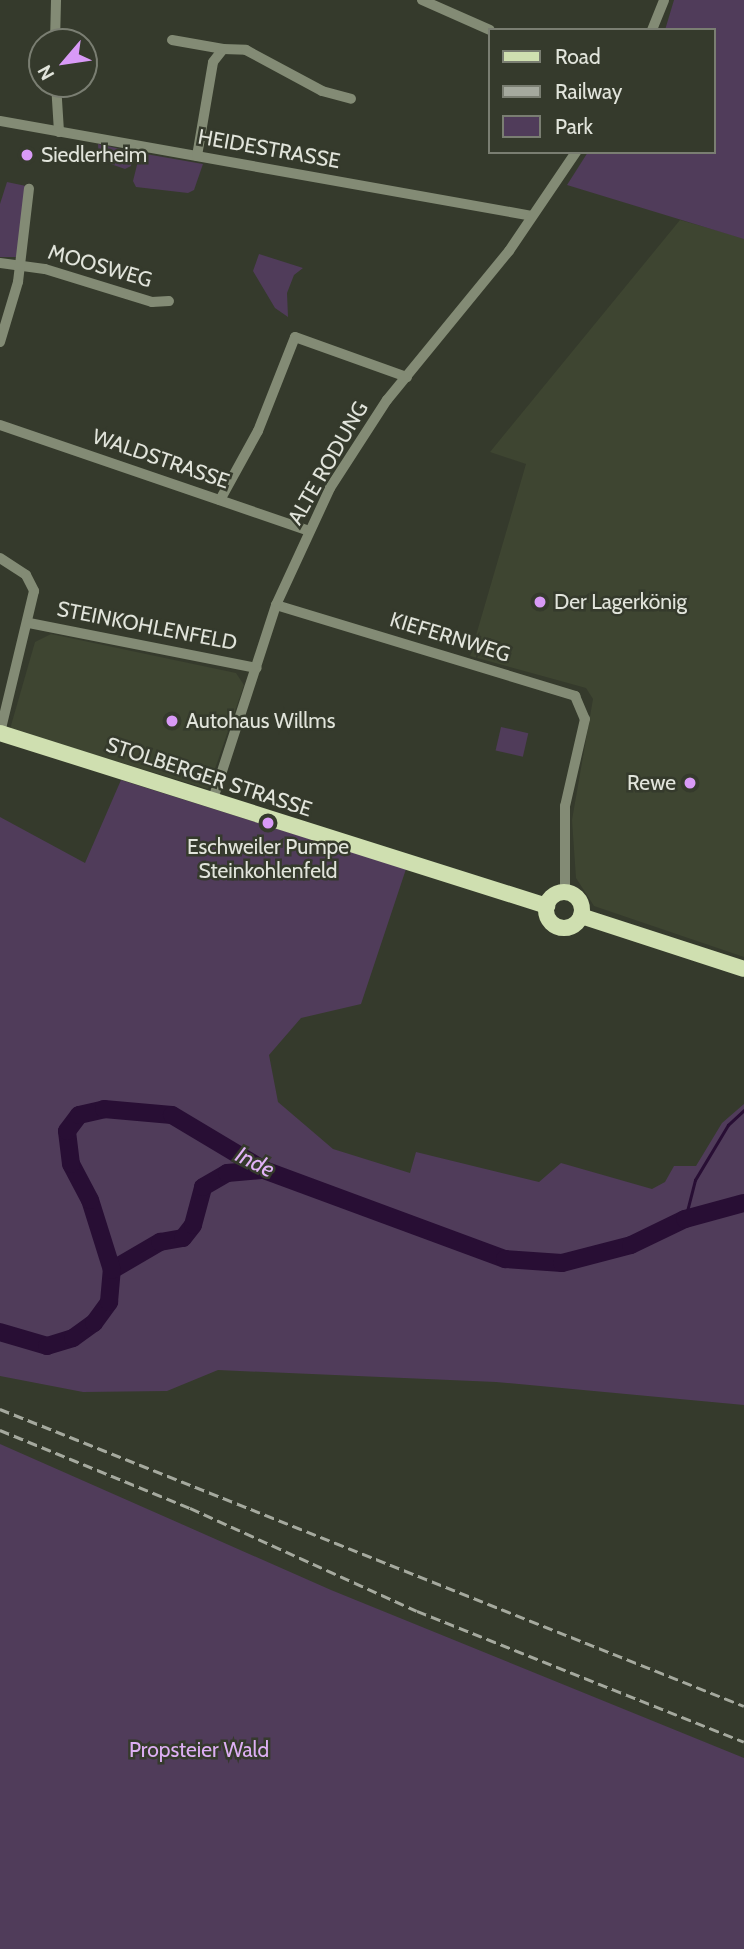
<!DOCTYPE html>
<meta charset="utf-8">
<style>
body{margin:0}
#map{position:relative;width:744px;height:1949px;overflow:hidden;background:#353a2c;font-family:Cabin,sans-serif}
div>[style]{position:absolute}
.built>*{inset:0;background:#3e4531}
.green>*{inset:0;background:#503c5a;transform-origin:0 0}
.stream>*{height:2.5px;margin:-1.25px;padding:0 1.25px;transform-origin:1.25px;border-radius:1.25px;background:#280e34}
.river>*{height:18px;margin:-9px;padding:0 9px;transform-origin:9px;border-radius:9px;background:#280e34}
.minor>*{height:10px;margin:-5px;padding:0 5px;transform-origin:5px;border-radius:5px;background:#838b75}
.primary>*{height:16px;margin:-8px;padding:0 8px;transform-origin:8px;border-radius:8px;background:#cfdfb0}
.primary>.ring{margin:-8px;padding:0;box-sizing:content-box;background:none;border:16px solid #cfdfb0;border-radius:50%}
.rail>*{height:2.5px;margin-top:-1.25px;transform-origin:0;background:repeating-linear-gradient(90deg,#a5a99e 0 10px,transparent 0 15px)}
.dots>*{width:19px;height:19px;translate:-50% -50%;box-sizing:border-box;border:4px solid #353a2c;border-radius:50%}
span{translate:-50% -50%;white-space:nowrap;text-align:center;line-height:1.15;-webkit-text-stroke:5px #353a2c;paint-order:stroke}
.street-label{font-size:21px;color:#e1e4db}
.poi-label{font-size:21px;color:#e1e4db}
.left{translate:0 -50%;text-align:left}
.right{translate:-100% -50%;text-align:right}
.park-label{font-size:21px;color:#ddaff3}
.water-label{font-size:23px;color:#e1b3f7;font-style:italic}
.legend{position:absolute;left:488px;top:28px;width:228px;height:126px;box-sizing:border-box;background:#353a2c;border:2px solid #7a7e72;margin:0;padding:9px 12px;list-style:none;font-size:21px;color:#e1e4db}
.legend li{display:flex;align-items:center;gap:14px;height:35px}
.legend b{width:35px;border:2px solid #7a7e72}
.north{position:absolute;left:28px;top:28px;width:70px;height:70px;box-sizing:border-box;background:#353a2c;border:2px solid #7a7e72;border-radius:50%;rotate:241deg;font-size:19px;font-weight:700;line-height:28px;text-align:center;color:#e1e4db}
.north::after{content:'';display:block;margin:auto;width:24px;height:32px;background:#d99af7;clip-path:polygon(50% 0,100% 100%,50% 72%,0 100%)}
</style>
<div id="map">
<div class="built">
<i style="clip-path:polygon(680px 220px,744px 238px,744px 957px,594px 906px,576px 878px,572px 820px,593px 699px,586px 688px,470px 656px,526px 464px,490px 452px)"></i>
<i style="clip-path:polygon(51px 634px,236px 673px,244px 685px,208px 789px,10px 729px,35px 642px)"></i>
</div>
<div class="green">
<i style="clip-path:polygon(674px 0,744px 0,744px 239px,567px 185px,588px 152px,714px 152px,714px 30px,665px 30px)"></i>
<i style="clip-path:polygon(98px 144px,134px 152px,131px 166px,125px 169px,99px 160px)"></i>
<i style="clip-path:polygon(140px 153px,203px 164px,194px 190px,188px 193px,136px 187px,133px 181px)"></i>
<i style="clip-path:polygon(7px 182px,26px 186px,17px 257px,0 257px,0 204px)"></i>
<i style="clip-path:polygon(259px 254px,303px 268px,294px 275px,287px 293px,288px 317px,275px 308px,253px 271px)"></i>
<i style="left:501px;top:727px;width:28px;height:24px;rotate:13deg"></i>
<i style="clip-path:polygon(121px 780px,406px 869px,361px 1004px,301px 1018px,269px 1055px,278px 1102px,333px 1149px,410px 1173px,416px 1152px,539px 1182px,561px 1163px,652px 1189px,665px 1182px,674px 1166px,696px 1166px,722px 1123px,744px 1104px,744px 1405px,496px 1382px,218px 1370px,167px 1391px,83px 1392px,0 1376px,0 817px,85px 863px)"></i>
<i style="clip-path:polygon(0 1444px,331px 1590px,744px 1758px,744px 1949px,0 1949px)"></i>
</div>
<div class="stream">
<i style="left:685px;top:1219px;width:40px;rotate:-75.6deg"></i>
<i style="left:695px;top:1180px;width:64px;rotate:-59deg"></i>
<i style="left:728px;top:1125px;width:22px;rotate:-43deg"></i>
</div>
<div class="river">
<i style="left:112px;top:1270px;width:56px;rotate:-30.3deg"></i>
<i style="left:160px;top:1242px;width:23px;rotate:-10deg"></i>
<i style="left:183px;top:1238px;width:16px;rotate:-52deg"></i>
<i style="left:193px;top:1225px;width:39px;rotate:-75deg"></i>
<i style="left:203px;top:1187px;width:28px;rotate:-30deg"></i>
<i style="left:227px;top:1173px;width:37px;rotate:-5deg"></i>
<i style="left:0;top:1332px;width:49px;rotate:16.6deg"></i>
<i style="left:47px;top:1346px;width:27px;rotate:-17deg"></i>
<i style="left:73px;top:1338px;width:26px;rotate:-36deg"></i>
<i style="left:94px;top:1323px;width:26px;rotate:-54deg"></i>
<i style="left:109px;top:1302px;width:32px;rotate:-85deg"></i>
<i style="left:112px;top:1270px;width:73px;rotate:-107.4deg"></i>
<i style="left:90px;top:1200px;width:41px;rotate:-117.8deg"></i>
<i style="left:71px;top:1164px;width:33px;rotate:-97deg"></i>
<i style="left:67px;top:1131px;width:20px;rotate:-53deg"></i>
<i style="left:79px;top:1115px;width:26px;rotate:-13deg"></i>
<i style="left:104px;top:1109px;width:68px;rotate:5deg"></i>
<i style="left:172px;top:1115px;width:107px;rotate:30.9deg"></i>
<i style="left:264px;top:1170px;width:257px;rotate:20.3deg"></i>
<i style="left:505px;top:1259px;width:57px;rotate:4deg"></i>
<i style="left:562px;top:1263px;width:71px;rotate:-14.6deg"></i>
<i style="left:631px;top:1245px;width:60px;rotate:-25.7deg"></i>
<i style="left:685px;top:1219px;width:61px;rotate:-15.2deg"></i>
</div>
<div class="minor">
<i style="left:422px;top:0;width:74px;rotate:23.8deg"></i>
<i style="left:652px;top:30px;width:32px;rotate:-68deg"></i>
<i style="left:172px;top:40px;width:52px;rotate:10deg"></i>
<i style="left:55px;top:42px;width:42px;rotate:-88.6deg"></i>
<i style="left:56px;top:84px;width:48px;rotate:86.4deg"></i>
<i style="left:0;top:121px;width:540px;rotate:10.12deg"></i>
<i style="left:197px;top:156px;width:95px;rotate:-80.3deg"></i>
<i style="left:213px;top:62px;width:16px;rotate:-52deg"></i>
<i style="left:223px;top:49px;width:23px;rotate:2deg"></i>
<i style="left:246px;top:50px;width:86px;rotate:28.3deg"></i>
<i style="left:322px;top:91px;width:30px;rotate:15deg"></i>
<i style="left:0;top:263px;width:45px;rotate:7.6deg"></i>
<i style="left:45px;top:269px;width:112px;rotate:17.1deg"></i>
<i style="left:152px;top:302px;width:17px;rotate:-3deg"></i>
<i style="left:0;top:342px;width:63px;rotate:-73.3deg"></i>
<i style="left:18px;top:282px;width:94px;rotate:-83.3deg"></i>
<i style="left:0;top:425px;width:327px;rotate:18.9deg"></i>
<i style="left:220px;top:500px;width:79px;rotate:-61.2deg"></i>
<i style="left:258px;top:431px;width:101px;rotate:-68.5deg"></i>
<i style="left:295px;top:337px;width:119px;rotate:19.7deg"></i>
<i style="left:0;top:558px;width:31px;rotate:33deg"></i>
<i style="left:26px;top:575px;width:18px;rotate:63deg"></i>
<i style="left:34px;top:591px;width:146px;rotate:103.5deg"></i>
<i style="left:276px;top:605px;width:313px;rotate:16.9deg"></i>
<i style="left:575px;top:696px;width:25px;rotate:67deg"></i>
<i style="left:585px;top:719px;width:89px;rotate:102.9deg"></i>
<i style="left:565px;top:806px;width:86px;rotate:90deg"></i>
<i style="left:29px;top:623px;width:232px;rotate:11.2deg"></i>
<i style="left:213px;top:799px;width:204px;rotate:-72deg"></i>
<i style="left:276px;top:605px;width:129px;rotate:-65.2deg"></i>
<i style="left:330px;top:488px;width:105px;rotate:-57.1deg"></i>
<i style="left:387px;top:400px;width:193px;rotate:-50.7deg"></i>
<i style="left:509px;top:251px;width:120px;rotate:-55.9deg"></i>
</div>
<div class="primary">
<i style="left:0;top:733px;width:574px;rotate:17.55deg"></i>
<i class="ring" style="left:546px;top:892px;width:20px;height:20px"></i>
<i style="left:581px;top:916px;width:171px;rotate:18deg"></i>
</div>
<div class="rail">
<i style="left:0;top:1409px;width:801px;rotate:21.76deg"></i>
<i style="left:0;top:1430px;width:205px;rotate:22.3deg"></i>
<i style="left:190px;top:1508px;width:249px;rotate:24.4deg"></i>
<i style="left:417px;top:1611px;width:352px;rotate:21.8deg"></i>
</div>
<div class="dots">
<i style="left:27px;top:155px;background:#d99af7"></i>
<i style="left:540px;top:602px;background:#d99af7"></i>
<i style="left:172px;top:721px;background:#d99af7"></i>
<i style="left:690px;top:783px;background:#d99af7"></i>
<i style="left:268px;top:823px;background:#d99af7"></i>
</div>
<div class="street-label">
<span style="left:269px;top:149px;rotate:10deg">HEIDESTRASSE</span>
<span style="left:100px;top:266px;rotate:16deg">MOOSWEG</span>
<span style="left:161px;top:459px;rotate:19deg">WALDSTRASSE</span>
<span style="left:328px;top:463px;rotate:-60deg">ALTE RODUNG</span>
<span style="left:147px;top:626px;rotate:11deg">STEINKOHLENFELD</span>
<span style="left:450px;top:637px;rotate:17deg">KIEFERNWEG</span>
<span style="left:209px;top:777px;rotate:18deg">STOLBERGER STRASSE</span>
</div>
<div class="poi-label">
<span class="left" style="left:41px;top:155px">Siedlerheim</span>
<span class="left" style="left:554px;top:602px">Der Lagerkönig</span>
<span class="left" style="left:186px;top:721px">Autohaus Willms</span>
<span class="right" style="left:676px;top:783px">Rewe</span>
<span style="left:268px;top:859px">Eschweiler Pumpe<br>Steinkohlenfeld</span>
</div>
<div class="park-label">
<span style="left:199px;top:1750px">Propsteier Wald</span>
</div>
<div class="water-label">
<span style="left:255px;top:1162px;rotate:27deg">Inde</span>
</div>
<ul class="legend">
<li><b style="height:9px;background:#cfdfb0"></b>Road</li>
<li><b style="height:9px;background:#a5a99e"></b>Railway</li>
<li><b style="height:19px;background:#503c5a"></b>Park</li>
</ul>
<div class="north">N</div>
</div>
